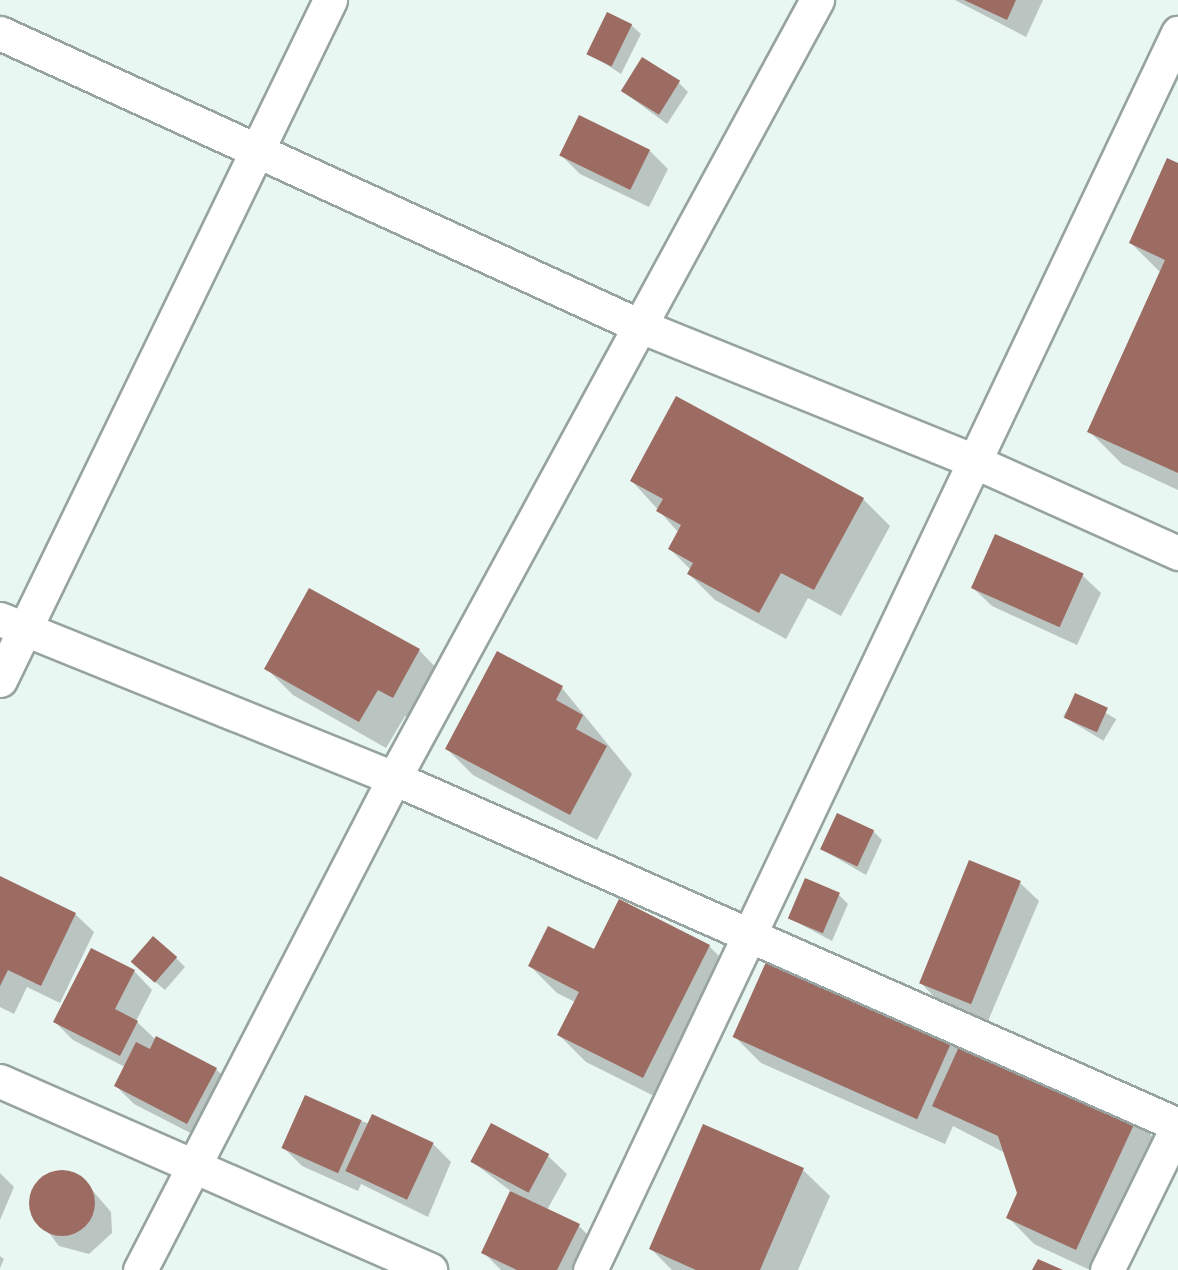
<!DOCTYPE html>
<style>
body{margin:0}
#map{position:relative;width:1178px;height:1270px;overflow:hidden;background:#e9f7f3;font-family:"Varela Round",sans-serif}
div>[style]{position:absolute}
.shadow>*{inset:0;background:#0003;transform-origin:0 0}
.building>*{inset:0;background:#9c6b62;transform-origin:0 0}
.round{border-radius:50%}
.roads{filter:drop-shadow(2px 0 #96a3a0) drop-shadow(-2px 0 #96a3a0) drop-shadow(0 2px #96a3a0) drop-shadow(0 -2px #96a3a0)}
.minor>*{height:33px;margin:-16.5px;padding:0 16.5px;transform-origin:16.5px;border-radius:16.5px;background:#fff}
span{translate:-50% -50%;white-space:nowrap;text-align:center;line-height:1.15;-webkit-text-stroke:4.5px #e9f7f3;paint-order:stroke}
</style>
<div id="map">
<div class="shadow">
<i style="clip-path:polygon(955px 0,1043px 0,1026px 37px)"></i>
<i style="clip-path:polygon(631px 25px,641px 34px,621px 74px,589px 53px)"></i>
<i style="clip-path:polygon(679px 83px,688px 92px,667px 124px,622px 91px)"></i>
<i style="clip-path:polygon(649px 150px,668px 169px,649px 207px,580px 174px,562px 156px)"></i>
<i style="clip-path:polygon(1178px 164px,1178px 490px,1122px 464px,1089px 431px,1161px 273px,1130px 242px)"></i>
<i style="clip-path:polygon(632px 481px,863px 499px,890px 526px,841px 616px,808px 598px,786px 639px,715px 600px,689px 574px,691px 570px,670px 549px,679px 533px)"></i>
<i style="clip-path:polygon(1082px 575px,1101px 593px,1077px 645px,992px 606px,973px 588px)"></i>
<i style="clip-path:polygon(419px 650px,445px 677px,420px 723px,405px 716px,386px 748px,293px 695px,266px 668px)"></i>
<i style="clip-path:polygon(562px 688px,632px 774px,597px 840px,473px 775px,447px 749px)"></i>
<i style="left:1076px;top:695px;width:47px;height:25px;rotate:31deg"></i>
<i style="clip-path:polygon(873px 831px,882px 840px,866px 875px,821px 849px)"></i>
<i style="clip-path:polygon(0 878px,75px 914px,94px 932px,60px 1003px,27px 987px,14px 1014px,0 1007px)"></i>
<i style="clip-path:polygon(1020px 883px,1039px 901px,988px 1021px,938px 1001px,920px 982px)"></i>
<i style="clip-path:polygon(839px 895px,848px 904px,832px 941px,789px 918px)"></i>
<i style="clip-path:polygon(709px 946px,736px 973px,670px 1104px,586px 1062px,559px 1035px,575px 1002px,557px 993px,530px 966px,595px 951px)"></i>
<i style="clip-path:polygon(771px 955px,1136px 1120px,1162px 1146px,1105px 1270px,1090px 1270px,1034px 1244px,1008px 1217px,1019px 1193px,1005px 1153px,953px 1126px,945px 1144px,761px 1063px,735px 1037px)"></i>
<i style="clip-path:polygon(176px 958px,185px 967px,165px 990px,142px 971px)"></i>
<i style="clip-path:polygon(134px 971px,152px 990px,136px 1021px,156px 1040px,216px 1069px,234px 1087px,206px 1141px,134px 1104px,115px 1085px,125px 1067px,73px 1040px,55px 1022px)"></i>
<i style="clip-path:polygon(361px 1121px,433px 1144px,451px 1162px,428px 1217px,361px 1184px,358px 1191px,302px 1166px,284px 1148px)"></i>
<i style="clip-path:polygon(491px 1125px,548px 1156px,567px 1174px,547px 1210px,579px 1226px,597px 1244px,585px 1270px,501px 1270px,483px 1252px,512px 1192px,471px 1161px)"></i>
<i style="clip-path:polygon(803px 1170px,830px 1196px,798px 1270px,672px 1270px,651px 1249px)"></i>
<i style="clip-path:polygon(0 1173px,14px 1187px,0 1220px)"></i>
<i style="clip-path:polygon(49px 1174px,80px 1176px,111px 1212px,112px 1233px,89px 1254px,59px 1246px,30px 1208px,34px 1187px)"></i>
<i style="clip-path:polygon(0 1256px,4px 1259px,0 1268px)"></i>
</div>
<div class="building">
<i style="clip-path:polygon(964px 0,1016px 0,1007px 20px)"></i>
<i style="left:607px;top:12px;width:28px;height:47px;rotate:26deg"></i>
<i style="left:642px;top:57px;width:45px;height:40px;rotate:32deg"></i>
<i style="left:579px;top:115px;width:79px;height:45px;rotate:26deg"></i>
<i style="clip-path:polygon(1167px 158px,1178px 163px,1178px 473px,1087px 432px,1165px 260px,1129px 243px)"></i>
<i style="clip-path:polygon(676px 396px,864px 498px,814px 590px,781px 573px,759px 613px,687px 574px,693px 563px,668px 549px,681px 525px,656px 511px,663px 499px,630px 481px)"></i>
<i style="left:995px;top:534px;width:97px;height:59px;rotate:24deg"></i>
<i style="clip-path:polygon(309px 588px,420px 649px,393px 698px,378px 690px,359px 722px,264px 669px)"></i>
<i style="clip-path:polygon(497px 651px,563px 686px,556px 700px,583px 715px,576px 729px,607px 746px,570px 815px,445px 749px)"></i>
<i style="left:1075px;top:693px;width:36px;height:27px;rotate:24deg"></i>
<i style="left:837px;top:813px;width:41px;height:40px;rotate:25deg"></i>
<i style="left:969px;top:860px;width:56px;height:133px;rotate:22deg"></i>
<i style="clip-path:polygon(0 876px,76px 913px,41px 986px,8px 970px,0 986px)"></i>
<i style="left:805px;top:878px;width:38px;height:44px;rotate:23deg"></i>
<i style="clip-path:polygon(619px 899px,710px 945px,643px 1078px,557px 1035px,579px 992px,528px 966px,548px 926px,594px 949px)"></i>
<i style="left:153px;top:936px;width:32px;height:34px;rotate:41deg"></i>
<i style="clip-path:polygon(91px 948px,135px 970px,115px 1009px,138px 1021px,120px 1056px,53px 1022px)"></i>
<i style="left:770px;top:953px;width:202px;height:92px;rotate:24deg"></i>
<i style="clip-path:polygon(156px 1036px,217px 1068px,187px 1124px,114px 1086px,136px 1042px,150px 1049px)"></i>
<i style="clip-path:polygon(963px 1038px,1137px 1118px,1076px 1250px,1006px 1218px,1017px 1193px,998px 1136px,932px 1106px)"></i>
<i style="left:305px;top:1095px;width:62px;height:58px;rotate:24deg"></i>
<i style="left:372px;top:1114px;width:68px;height:63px;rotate:25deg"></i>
<i style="left:491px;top:1123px;width:66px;height:44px;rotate:28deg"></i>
<i style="clip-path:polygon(703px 1124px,804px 1168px,760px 1270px,696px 1270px,649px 1249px)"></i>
<i class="round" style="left:29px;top:1170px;width:66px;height:66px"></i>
<i style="clip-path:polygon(510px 1191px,580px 1224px,557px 1270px,517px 1270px,481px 1253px)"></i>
<i style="clip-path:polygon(1038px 1259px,1063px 1270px,1032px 1270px)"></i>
</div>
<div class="roads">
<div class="minor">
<i style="left:0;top:33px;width:704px;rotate:24.6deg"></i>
<i style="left:640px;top:326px;width:357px;rotate:22deg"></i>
<i style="left:971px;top:460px;width:227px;rotate:24.2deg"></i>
<i style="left:0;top:619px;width:425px;rotate:22deg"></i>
<i style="left:394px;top:778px;width:857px;rotate:23.87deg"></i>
<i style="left:0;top:680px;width:756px;rotate:-64.11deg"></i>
<i style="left:0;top:1081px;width:470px;rotate:23.7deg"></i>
<i style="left:140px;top:1270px;width:554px;rotate:-62.69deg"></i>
<i style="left:394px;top:778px;width:886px;rotate:-61.47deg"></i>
<i style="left:590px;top:1270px;width:1370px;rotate:-64.58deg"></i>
<i style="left:1107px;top:1270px;width:161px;rotate:-63.8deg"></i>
</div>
</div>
</div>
